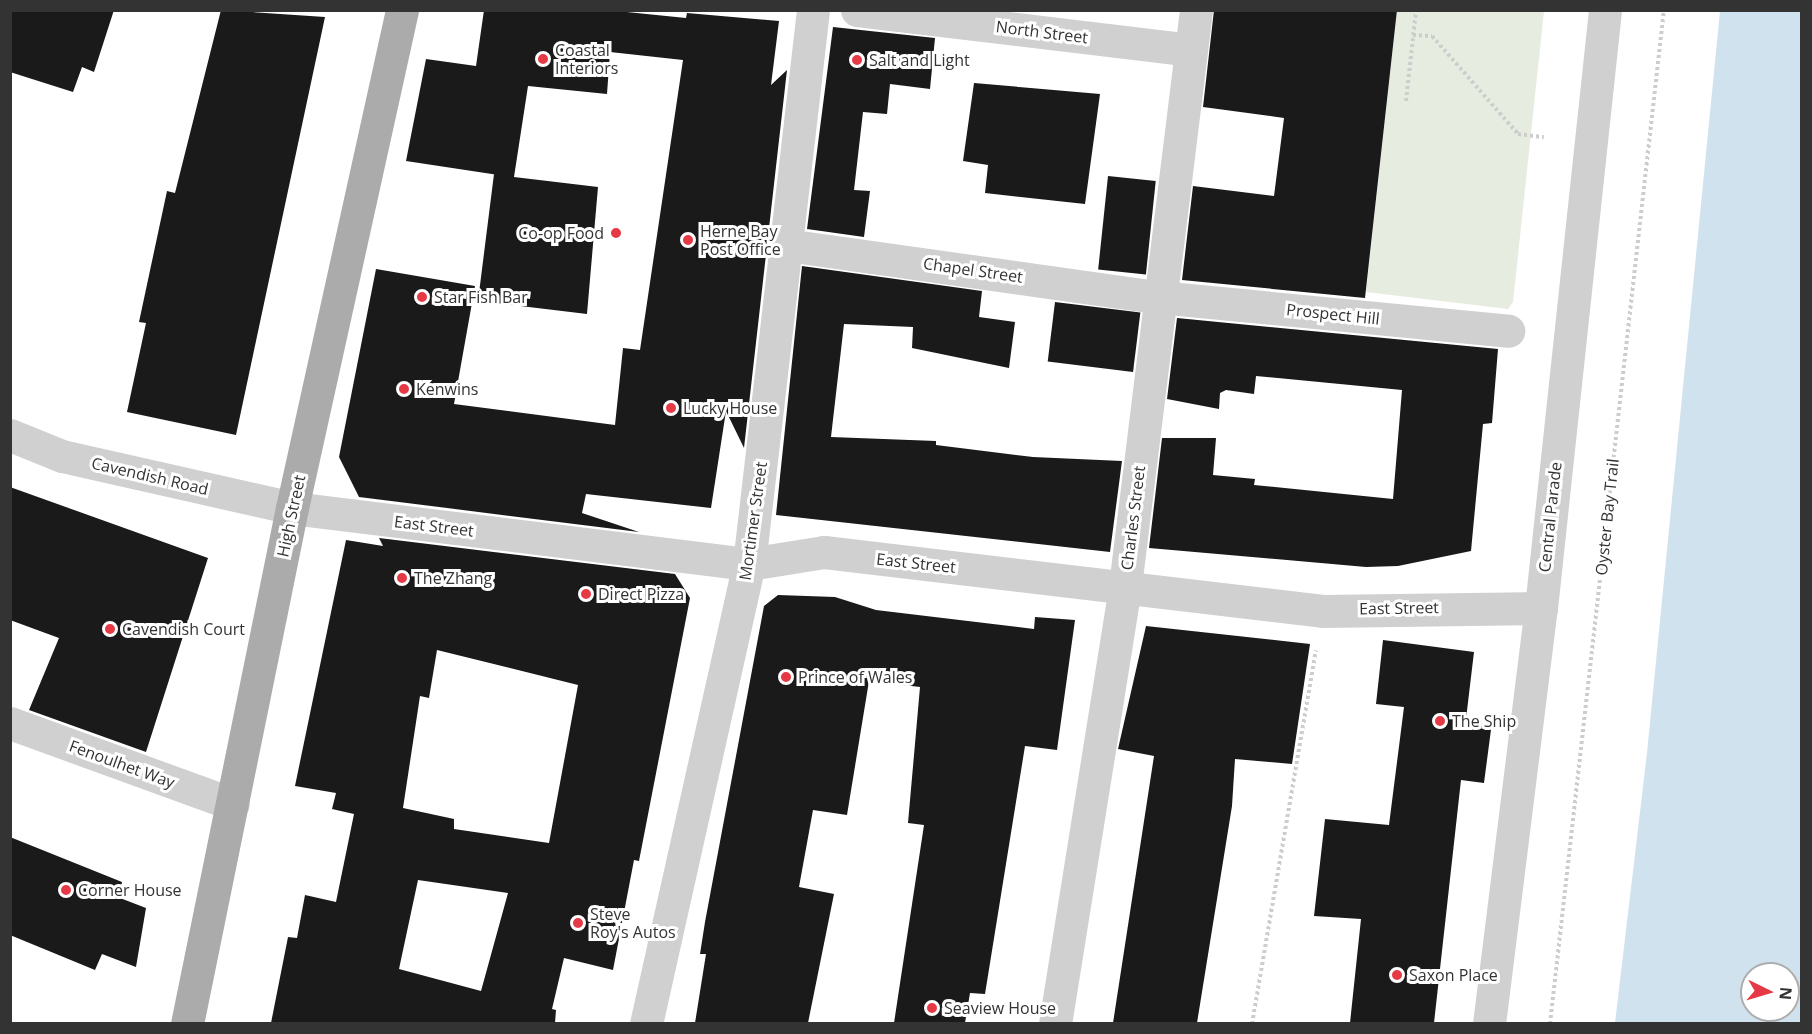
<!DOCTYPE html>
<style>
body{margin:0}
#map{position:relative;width:1812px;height:1034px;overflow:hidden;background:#fff;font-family:"Open Sans",sans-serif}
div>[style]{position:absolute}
.green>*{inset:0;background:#e6ecdf}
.water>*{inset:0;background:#cfe2ee}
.building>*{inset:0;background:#1a1a1a;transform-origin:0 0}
.path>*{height:4px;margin-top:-2px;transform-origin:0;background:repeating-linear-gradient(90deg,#cdcdcd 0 3px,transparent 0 6px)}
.minor>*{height:33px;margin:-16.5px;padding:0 16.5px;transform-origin:16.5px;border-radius:16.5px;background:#d0d0d0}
.major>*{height:33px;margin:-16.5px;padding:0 16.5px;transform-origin:16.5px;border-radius:16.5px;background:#ababab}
.dots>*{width:16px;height:16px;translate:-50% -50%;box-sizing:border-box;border:3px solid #fff;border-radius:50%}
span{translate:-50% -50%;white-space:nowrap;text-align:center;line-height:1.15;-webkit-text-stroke:6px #fff;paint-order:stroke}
.street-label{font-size:16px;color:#333}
.poi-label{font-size:16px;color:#333}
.left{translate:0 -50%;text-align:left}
.right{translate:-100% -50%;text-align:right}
.frame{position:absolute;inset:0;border:12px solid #333;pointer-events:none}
.north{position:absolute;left:1740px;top:962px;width:60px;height:60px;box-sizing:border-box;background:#fff;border:2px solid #adadad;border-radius:50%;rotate:95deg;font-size:16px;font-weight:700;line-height:24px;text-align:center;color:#333}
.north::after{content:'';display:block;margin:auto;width:21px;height:27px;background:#e63946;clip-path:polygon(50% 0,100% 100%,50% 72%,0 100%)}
</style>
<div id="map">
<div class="green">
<i style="clip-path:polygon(1397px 11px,1544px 11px,1513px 302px,1508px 309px,1366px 292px)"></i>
</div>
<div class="water">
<i style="clip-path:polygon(evenodd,1720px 11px,1801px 11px,1801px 1023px,1615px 1023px,1647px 753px,1720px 11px,1752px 974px,1788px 974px,1788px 1010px,1752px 1010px,1752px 974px)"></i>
</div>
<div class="building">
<i style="clip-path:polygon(10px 10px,114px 10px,94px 72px,82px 67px,73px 92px,10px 72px)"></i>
<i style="clip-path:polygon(221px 10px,325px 17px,236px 435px,127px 412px,146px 323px,139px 322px,167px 191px,175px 193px)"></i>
<i style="clip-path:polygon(484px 10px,607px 10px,686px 18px,687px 13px,779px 21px,771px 85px,787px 70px,744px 448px,726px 411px,711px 508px,586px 494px,582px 513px,639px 532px,359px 497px,339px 457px,376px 269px,475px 286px,454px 404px,615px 425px,623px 348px,640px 350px,683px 60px,610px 52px,607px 94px,528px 86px,514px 177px,598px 187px,587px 314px,478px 301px,494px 174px,505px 176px,406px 161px,426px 59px,476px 66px)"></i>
<i style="clip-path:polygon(1214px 10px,1397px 10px,1365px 298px,1182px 280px,1193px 186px,1274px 196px,1284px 118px,1203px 107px)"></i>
<i style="clip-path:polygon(833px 27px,935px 38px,930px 89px,890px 84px,887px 114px,863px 112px,854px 190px,870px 191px,864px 237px,807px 229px)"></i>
<i style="clip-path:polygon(974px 83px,1100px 94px,1085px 204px,985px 193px,988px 165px,963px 161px)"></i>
<i style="left:1108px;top:176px;width:48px;height:94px;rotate:6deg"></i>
<i style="clip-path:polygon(802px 266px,982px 291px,979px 317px,1015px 322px,1009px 368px,912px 348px,913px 327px,844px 324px,831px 437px,936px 441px,936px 445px,1033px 457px,1122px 461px,1110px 552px,776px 515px)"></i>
<i style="left:1055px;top:302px;width:86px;height:60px;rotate:7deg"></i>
<i style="clip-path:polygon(1177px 318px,1498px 349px,1492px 423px,1483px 424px,1471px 551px,1398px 566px,1366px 567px,1149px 548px,1162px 438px,1216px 438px,1213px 475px,1255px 479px,1254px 485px,1393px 499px,1402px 390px,1256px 376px,1254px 394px,1226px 390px,1220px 393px,1219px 409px,1167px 399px)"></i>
<i style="clip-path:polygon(10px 487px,208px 558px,146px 752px,29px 710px,59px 638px,10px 620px)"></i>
<i style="clip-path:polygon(evenodd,379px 538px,675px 574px,690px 598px,639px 861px,634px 860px,613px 970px,564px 958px,552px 1009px,556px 1010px,555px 1023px,271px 1023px,288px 937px,297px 938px,305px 895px,336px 902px,354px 814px,332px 809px,336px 793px,295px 786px,346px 540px,383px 546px,379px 538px,437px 650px,578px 685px,549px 843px,454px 829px,454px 819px,403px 808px,420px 696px,429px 698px,437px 650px,379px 538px,418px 880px,508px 893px,481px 991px,399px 969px,418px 880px)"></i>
<i style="clip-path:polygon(778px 595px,835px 597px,876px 610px,1034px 629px,1035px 617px,1075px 620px,1057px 750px,1025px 746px,985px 994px,970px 993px,965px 1023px,894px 1023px,924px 825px,908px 823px,920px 687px,869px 681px,847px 815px,813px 810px,799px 887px,834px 894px,808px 1023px,695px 1023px,706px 954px,700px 954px,705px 922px,764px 606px)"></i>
<i style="clip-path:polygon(1146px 626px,1310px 644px,1292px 764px,1235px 759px,1232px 806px,1197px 1023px,1113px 1023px,1154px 756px,1118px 749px)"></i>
<i style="clip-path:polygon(1383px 640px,1474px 652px,1466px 719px,1492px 722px,1484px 783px,1461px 780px,1434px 1023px,1350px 1023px,1361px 919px,1314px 916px,1325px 819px,1389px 825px,1404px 707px,1376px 704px)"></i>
<i style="clip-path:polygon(10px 837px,122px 882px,120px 898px,146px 908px,136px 967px,102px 954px,95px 970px,10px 935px)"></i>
</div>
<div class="path">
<i style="left:1413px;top:35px;width:19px;rotate:3deg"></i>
<i style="left:1432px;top:36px;width:130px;rotate:48.7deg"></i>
<i style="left:1518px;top:134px;width:26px;rotate:7deg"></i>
<i style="left:1406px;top:101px;width:92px;rotate:-83.7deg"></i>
<i style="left:1252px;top:1024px;width:379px;rotate:-80.3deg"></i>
<i style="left:1550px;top:1024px;width:1020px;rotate:-83.59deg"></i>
</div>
<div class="minor">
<i style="left:857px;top:10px;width:336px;rotate:6.8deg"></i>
<i style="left:786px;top:245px;width:376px;rotate:8deg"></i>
<i style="left:1158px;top:297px;width:352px;rotate:5.5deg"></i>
<i style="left:10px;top:435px;width:56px;rotate:22deg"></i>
<i style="left:62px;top:456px;width:236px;rotate:12.7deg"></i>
<i style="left:292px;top:508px;width:460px;rotate:7deg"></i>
<i style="left:749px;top:564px;width:76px;rotate:-9.1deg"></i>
<i style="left:824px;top:552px;width:502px;rotate:6.74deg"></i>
<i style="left:1323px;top:611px;width:218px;rotate:-0.8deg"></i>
<i style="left:10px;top:723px;width:237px;rotate:20deg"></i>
<i style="left:646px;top:1024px;width:471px;rotate:-77.4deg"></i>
<i style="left:749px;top:564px;width:558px;rotate:-83.41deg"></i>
<i style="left:1055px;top:1024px;width:444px;rotate:-80.9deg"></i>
<i style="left:1125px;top:586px;width:580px;rotate:-82.97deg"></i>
<i style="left:1489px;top:1024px;width:419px;rotate:-82.9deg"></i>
<i style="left:1541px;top:608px;width:601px;rotate:-83.89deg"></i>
</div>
<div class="major">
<i style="left:187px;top:1024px;width:527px;rotate:-78.5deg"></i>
<i style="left:292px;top:508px;width:510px;rotate:-77.54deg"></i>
</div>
<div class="dots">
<i style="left:543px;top:59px;background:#e63946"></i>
<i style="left:857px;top:60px;background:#e63946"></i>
<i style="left:616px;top:233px;background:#e63946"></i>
<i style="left:688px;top:240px;background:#e63946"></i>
<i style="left:422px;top:297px;background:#e63946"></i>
<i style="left:404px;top:389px;background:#e63946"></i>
<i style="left:671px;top:408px;background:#e63946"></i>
<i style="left:402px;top:578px;background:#e63946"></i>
<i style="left:586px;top:594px;background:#e63946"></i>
<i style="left:110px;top:629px;background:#e63946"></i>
<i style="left:786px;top:677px;background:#e63946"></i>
<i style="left:1440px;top:721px;background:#e63946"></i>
<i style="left:66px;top:890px;background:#e63946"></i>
<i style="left:578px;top:923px;background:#e63946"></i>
<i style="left:1397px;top:975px;background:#e63946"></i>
<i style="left:932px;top:1008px;background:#e63946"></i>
</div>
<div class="street-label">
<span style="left:1042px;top:32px;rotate:7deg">North Street</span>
<span style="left:973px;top:270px;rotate:8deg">Chapel Street</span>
<span style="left:1333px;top:314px;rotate:6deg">Prospect Hill</span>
<span style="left:150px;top:476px;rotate:13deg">Cavendish Road</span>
<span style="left:291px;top:516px;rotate:-78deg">High Street</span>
<span style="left:1550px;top:517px;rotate:-84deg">Central Parade</span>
<span style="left:1607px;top:517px;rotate:-84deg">Oyster Bay Trail</span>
<span style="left:1133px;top:518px;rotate:-83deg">Charles Street</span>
<span style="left:753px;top:521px;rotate:-82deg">Mortimer Street</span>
<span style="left:434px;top:526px;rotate:7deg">East Street</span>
<span style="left:916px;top:563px;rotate:6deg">East Street</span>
<span style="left:1399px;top:608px;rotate:-1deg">East Street</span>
<span style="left:122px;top:764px;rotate:20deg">Fenoulhet Way</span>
</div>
<div class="poi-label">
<span class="left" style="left:555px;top:59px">Coastal<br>Interiors</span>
<span class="left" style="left:869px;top:60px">Salt and Light</span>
<span class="left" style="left:700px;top:240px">Herne Bay<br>Post Office</span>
<span class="right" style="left:604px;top:233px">Co-op Food</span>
<span class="left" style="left:434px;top:297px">Star Fish Bar</span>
<span class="left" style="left:416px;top:389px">Kenwins</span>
<span class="left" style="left:683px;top:408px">Lucky House</span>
<span class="left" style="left:414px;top:578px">The Zhang</span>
<span class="left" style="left:598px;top:594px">Direct Pizza</span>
<span class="left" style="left:122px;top:629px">Cavendish Court</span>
<span class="left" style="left:798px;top:677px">Prince of Wales</span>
<span class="left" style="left:1452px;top:721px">The Ship</span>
<span class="left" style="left:78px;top:890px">Corner House</span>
<span class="left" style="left:590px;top:923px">Steve<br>Roy's Autos</span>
<span class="left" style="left:1409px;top:975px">Saxon Place</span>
<span class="left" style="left:944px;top:1008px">Seaview House</span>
</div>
<div class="frame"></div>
<div class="north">N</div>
</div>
